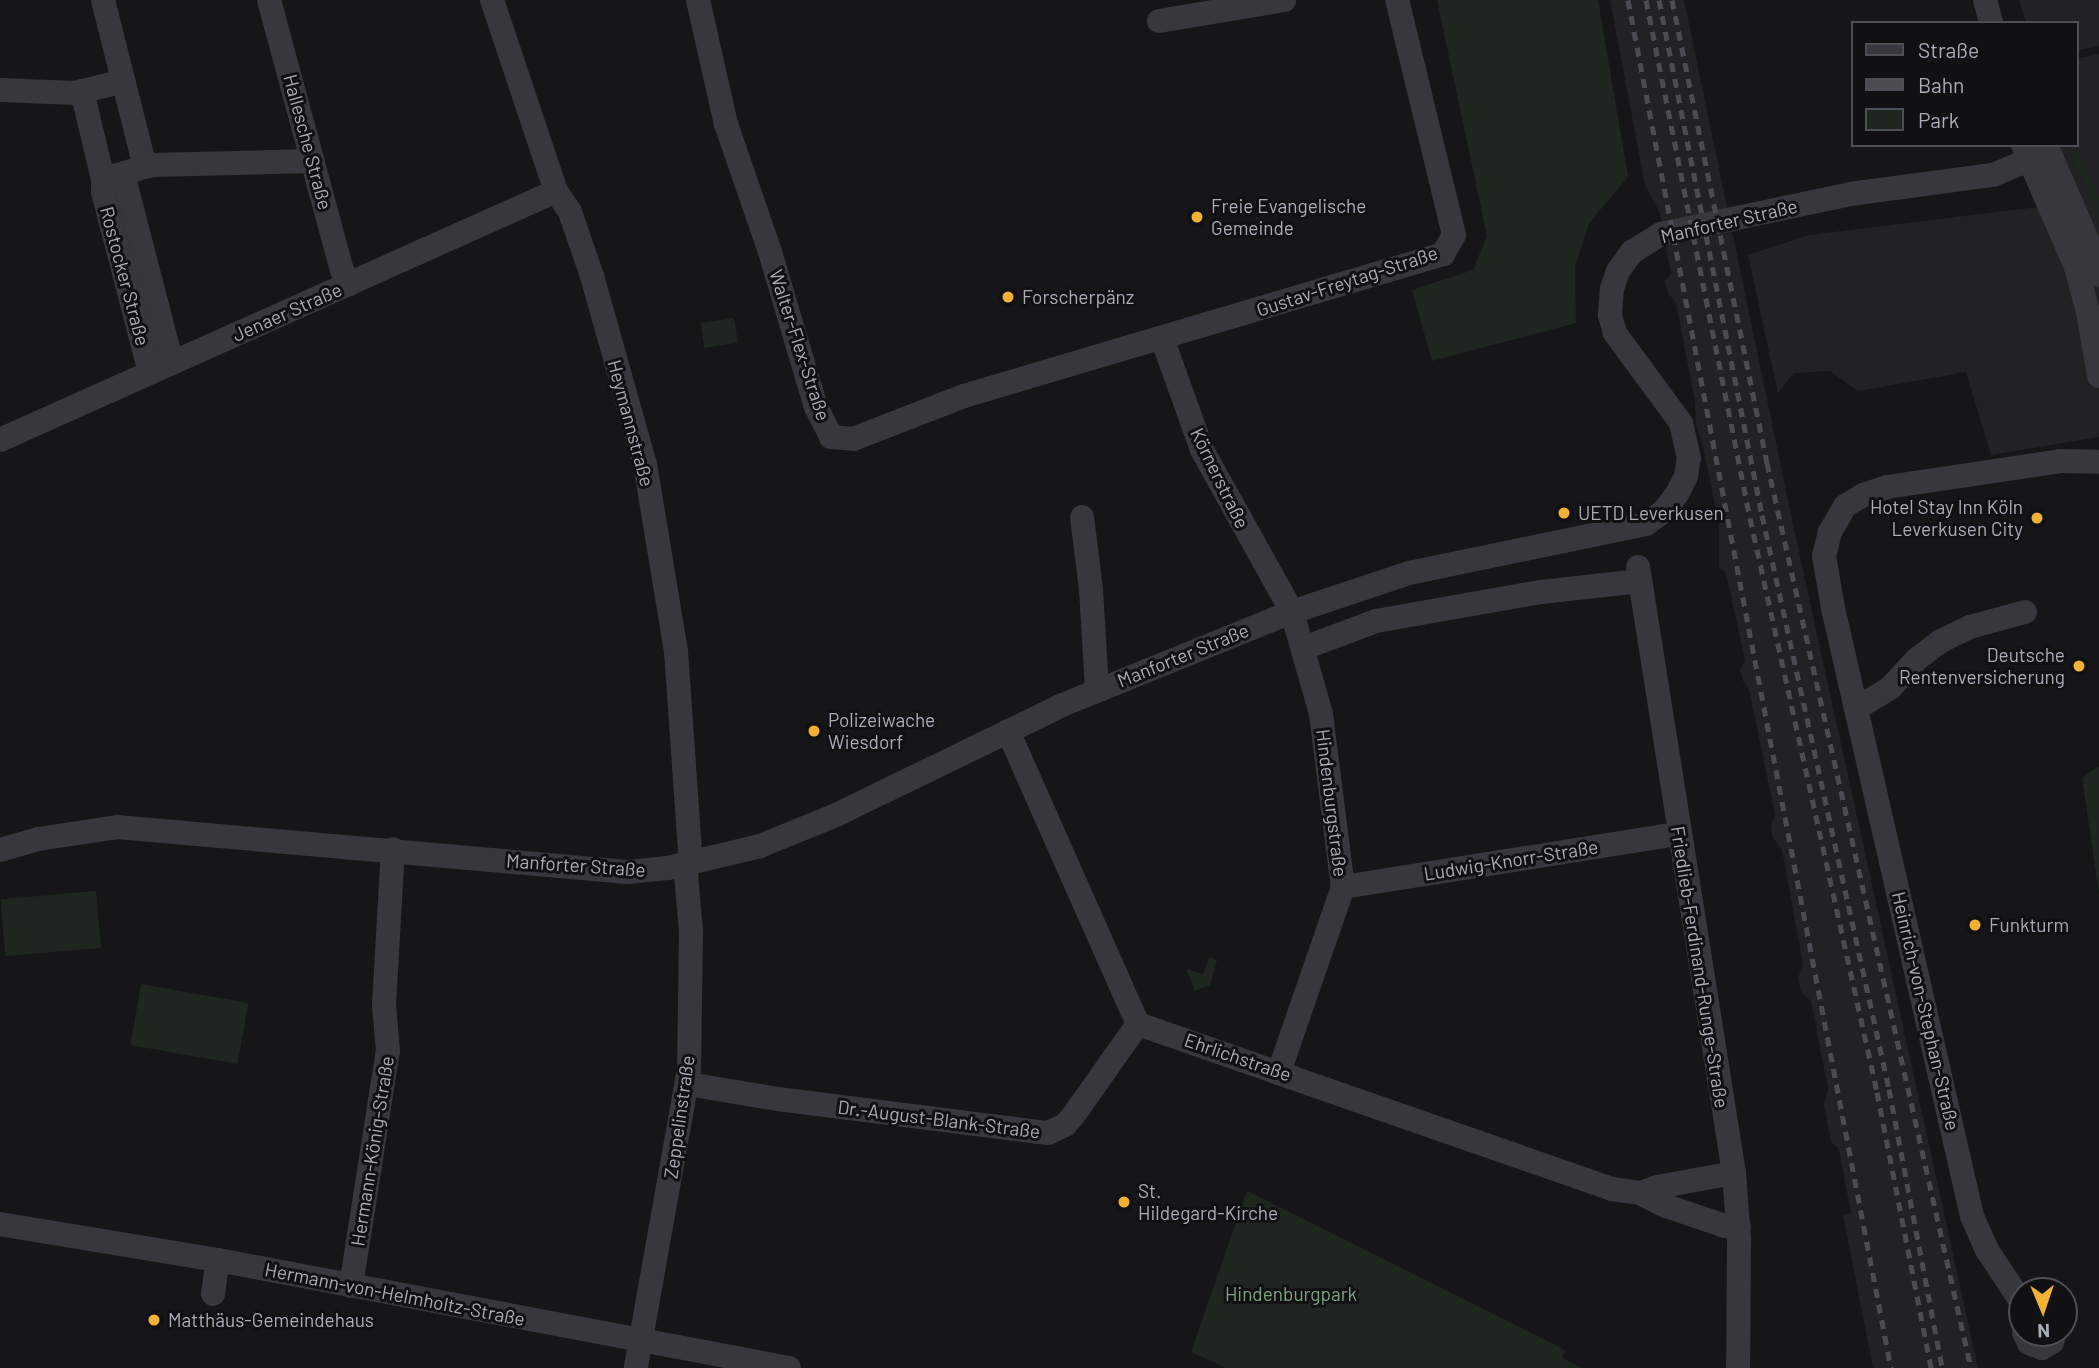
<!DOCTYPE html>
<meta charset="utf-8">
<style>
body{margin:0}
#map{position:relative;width:2099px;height:1368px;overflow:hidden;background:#161618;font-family:Barlow,sans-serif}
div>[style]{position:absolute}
.built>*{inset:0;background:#222225}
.green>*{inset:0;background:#1e261f;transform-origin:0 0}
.minor>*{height:24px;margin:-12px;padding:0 12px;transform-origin:12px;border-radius:12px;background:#37383d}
.rail>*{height:5px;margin-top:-2.5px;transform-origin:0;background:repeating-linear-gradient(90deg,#4a4c52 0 9px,transparent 0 16px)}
.dots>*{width:19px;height:19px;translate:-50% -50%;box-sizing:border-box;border:4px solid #111113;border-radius:50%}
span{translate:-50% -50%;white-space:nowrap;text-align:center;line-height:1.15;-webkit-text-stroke:6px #111113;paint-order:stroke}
.street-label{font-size:19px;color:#a8adb8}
.poi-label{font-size:19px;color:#a8adb8}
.left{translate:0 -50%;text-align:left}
.right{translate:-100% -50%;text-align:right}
.park-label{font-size:19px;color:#7fa381}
.legend{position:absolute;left:1851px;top:21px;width:228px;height:126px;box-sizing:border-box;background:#111113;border:2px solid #4d4f55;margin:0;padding:9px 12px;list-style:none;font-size:21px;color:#a8adb8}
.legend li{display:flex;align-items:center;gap:14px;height:35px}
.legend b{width:35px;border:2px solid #4d4f55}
.north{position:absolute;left:2008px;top:1277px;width:70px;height:70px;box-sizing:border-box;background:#111113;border:2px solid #4d4f55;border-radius:50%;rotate:178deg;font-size:19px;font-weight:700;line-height:28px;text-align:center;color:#a8adb8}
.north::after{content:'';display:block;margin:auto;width:24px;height:32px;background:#f2b134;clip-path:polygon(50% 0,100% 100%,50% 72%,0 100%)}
</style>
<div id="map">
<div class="built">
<i style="clip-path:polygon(1610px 0,1684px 0,1795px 534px,1978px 1368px,1873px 1368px,1843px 1215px,1851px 1213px,1839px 1149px,1831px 1142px,1824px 1104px,1828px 1089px,1811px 1001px,1801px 992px,1798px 978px,1803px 964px,1782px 850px,1773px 838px,1771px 826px,1775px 814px,1749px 689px,1743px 681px,1740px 669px,1745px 660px,1726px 573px,1719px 568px,1719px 524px,1701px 437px,1696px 425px,1695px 401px,1676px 303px,1668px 293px,1665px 280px,1671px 274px,1659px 211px,1645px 185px)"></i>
<i style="clip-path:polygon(2019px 0,2099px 0,2099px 46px,2076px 51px,2076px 23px,2026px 23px)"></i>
<i style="clip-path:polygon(2099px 54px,2099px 437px,1991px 455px,1966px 372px,1858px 391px,1830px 371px,1794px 373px,1778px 393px,1748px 255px,1809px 235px,2078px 202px,2059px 145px,2076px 145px,2076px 59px)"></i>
</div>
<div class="green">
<i style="clip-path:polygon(1437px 0,1598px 0,1628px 177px,1589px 223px,1575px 267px,1576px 323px,1432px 361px,1412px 290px,1473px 270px,1487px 236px)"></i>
<i style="clip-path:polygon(2076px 149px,2099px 196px,2099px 218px,2069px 151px)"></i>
<i style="left:734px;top:318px;width:25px;height:34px;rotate:81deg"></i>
<i style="clip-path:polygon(2099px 766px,2099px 893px,2082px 778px)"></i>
<i style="left:96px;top:891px;width:57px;height:96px;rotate:85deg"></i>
<i style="clip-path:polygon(1209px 957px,1217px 960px,1210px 985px,1195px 991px,1186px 969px,1203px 974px)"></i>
<i style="left:141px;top:984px;width:109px;height:62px;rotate:10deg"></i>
<i style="clip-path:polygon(1247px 1191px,1565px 1350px,1562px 1358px,1581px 1368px,1226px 1368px,1191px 1352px)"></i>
</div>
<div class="minor">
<i style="left:103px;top:0;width:172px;rotate:75.9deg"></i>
<i style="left:269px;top:0;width:280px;rotate:74.9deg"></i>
<i style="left:342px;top:270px;width:16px;rotate:63deg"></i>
<i style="left:492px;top:0;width:201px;rotate:71.5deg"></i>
<i style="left:556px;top:191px;width:25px;rotate:56deg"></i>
<i style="left:570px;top:212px;width:68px;rotate:71deg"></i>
<i style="left:592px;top:276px;width:195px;rotate:74.3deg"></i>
<i style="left:645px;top:464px;width:190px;rotate:80.6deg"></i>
<i style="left:676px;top:651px;width:202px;rotate:86deg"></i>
<i style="left:690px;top:853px;width:22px;rotate:100deg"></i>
<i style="left:686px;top:875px;width:56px;rotate:84.9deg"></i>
<i style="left:691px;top:931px;width:138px;rotate:90.8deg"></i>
<i style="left:689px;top:1069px;width:304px;rotate:100.1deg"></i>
<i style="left:698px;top:0;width:127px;rotate:77.3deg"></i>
<i style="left:726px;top:124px;width:135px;rotate:71deg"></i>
<i style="left:770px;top:252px;width:162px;rotate:73.5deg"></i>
<i style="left:816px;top:407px;width:34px;rotate:63deg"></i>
<i style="left:831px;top:437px;width:22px;rotate:5deg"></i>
<i style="left:853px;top:439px;width:119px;rotate:-21.2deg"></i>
<i style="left:964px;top:396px;width:500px;rotate:-16.5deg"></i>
<i style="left:1443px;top:254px;width:22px;rotate:-60deg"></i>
<i style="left:1454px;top:235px;width:242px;rotate:-103.6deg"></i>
<i style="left:1985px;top:0;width:24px;rotate:75deg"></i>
<i style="left:1159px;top:21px;width:127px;rotate:-9.5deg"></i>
<i style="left:0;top:90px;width:75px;rotate:2.3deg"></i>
<i style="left:75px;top:93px;width:50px;rotate:-13.8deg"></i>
<i style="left:82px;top:91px;width:90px;rotate:76.6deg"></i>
<i style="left:103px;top:179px;width:13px;rotate:90deg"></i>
<i style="left:103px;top:192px;width:186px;rotate:75.4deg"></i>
<i style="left:2023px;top:145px;width:133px;rotate:66.5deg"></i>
<i style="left:2076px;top:267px;width:47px;rotate:75.1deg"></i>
<i style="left:2088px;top:312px;width:65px;rotate:80.2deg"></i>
<i style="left:2046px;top:145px;width:125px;rotate:66.5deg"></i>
<i style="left:2096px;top:260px;width:15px;rotate:79deg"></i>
<i style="left:123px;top:174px;width:195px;rotate:75.5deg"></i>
<i style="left:103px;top:179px;width:51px;rotate:-15.9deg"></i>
<i style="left:152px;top:165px;width:161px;rotate:-1.4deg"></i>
<i style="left:1162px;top:338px;width:119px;rotate:70.3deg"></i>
<i style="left:1202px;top:450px;width:185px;rotate:60.9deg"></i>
<i style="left:1292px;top:612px;width:106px;rotate:74.1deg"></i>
<i style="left:1321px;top:714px;width:174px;rotate:82.8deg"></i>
<i style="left:1343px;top:887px;width:196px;rotate:109.1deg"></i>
<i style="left:0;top:440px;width:609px;rotate:-24.12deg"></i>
<i style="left:1082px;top:517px;width:73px;rotate:82.9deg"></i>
<i style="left:1091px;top:589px;width:100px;rotate:86.6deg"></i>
<i style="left:1638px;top:567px;width:614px;rotate:81deg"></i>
<i style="left:1734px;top:1173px;width:67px;rotate:85.7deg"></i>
<i style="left:1739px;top:1240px;width:128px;rotate:90.4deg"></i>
<i style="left:1304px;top:648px;width:77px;rotate:-20.6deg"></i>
<i style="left:1376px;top:621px;width:168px;rotate:-10deg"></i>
<i style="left:1541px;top:592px;width:100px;rotate:-6.3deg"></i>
<i style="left:1857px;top:708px;width:39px;rotate:-31deg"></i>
<i style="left:1890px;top:688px;width:40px;rotate:-47deg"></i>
<i style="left:1917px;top:659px;width:30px;rotate:-37deg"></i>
<i style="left:1941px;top:641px;width:32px;rotate:-26deg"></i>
<i style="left:1970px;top:627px;width:57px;rotate:-15.3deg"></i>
<i style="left:1008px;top:731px;width:321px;rotate:66.1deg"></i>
<i style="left:1138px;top:1024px;width:502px;rotate:19.19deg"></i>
<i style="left:1612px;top:1189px;width:28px;rotate:8deg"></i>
<i style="left:1640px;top:1193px;width:29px;rotate:27deg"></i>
<i style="left:1666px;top:1206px;width:62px;rotate:18.7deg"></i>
<i style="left:1725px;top:1226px;width:14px;rotate:4deg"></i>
<i style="left:0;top:850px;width:40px;rotate:-16deg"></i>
<i style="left:38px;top:839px;width:80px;rotate:-8.6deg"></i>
<i style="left:117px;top:827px;width:512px;rotate:5.04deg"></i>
<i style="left:627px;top:872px;width:41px;rotate:-5.6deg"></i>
<i style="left:668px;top:868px;width:95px;rotate:-13.4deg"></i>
<i style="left:760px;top:846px;width:82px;rotate:-22.2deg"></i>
<i style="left:836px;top:815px;width:249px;rotate:-25.9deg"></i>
<i style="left:1060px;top:706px;width:250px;rotate:-22.1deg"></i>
<i style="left:1292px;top:612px;width:123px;rotate:-18.4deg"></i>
<i style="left:1409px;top:573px;width:242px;rotate:-11.7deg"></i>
<i style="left:1646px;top:524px;width:22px;rotate:-36deg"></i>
<i style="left:1664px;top:511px;width:21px;rotate:-53deg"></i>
<i style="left:1677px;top:494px;width:20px;rotate:-63deg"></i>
<i style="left:1686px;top:476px;width:18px;rotate:-81deg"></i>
<i style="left:1689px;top:458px;width:36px;rotate:-103deg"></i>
<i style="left:1681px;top:423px;width:112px;rotate:-126.3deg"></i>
<i style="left:1615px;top:333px;width:19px;rotate:-106deg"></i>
<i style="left:1610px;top:315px;width:26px;rotate:-86deg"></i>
<i style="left:1612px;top:289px;width:19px;rotate:-72deg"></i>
<i style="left:1618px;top:271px;width:24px;rotate:-54deg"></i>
<i style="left:1632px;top:252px;width:34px;rotate:-32deg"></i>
<i style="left:1661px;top:234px;width:193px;rotate:-11.9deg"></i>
<i style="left:1850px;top:194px;width:144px;rotate:-7.6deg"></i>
<i style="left:1993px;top:175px;width:60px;rotate:-22.7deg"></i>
<i style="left:1343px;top:887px;width:339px;rotate:-9deg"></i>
<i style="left:688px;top:1084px;width:91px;rotate:9.5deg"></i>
<i style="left:778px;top:1099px;width:272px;rotate:7.2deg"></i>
<i style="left:1048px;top:1133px;width:19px;rotate:-25deg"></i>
<i style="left:1065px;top:1125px;width:12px;rotate:-48deg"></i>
<i style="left:1073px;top:1116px;width:113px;rotate:-54.8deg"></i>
<i style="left:1640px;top:1193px;width:18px;rotate:-19deg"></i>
<i style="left:1657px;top:1187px;width:78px;rotate:-10.3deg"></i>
<i style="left:0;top:1224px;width:221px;rotate:9.4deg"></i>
<i style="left:218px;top:1260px;width:581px;rotate:10.71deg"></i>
<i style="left:351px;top:1286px;width:238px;rotate:-81.1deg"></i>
<i style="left:388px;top:1051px;width:46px;rotate:-95deg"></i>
<i style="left:384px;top:1005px;width:156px;rotate:-86.7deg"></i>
<i style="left:213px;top:1294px;width:34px;rotate:-82deg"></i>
<i style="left:2022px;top:1303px;width:64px;rotate:-123.4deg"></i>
<i style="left:1987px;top:1250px;width:37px;rotate:-114deg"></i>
<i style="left:1972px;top:1216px;width:624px;rotate:-102.88deg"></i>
<i style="left:1833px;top:608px;width:53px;rotate:-99.8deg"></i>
<i style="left:1824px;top:556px;width:25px;rotate:-76deg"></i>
<i style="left:1830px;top:532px;width:30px;rotate:-60deg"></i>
<i style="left:1845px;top:506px;width:21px;rotate:-31deg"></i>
<i style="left:1863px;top:495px;width:25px;rotate:-18deg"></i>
<i style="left:1887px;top:487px;width:175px;rotate:-8.5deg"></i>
<i style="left:2060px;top:461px;width:39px;rotate:1deg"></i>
<i style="left:2024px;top:1333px;width:11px;rotate:63deg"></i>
<i style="left:2029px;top:1343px;width:14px;rotate:21deg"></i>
<i style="left:2042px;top:1348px;width:12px;rotate:-31deg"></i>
<i style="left:2052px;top:1342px;width:9px;rotate:-72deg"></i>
</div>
<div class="rail">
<i style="left:1628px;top:0;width:1393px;rotate:79.12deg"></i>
<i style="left:1646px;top:0;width:528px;rotate:78.65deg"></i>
<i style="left:1750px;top:518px;width:588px;rotate:77.52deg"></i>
<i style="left:1877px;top:1092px;width:281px;rotate:78.9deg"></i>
<i style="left:1659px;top:0;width:525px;rotate:78.69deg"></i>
<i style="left:1762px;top:515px;width:588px;rotate:77.52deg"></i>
<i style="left:1889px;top:1089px;width:284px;rotate:79.2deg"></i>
<i style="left:1672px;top:0;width:473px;rotate:78.4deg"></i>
<i style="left:1767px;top:463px;width:928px;rotate:77.3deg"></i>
</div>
<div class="dots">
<i style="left:1197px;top:217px;background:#f2b134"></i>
<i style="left:1008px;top:297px;background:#f2b134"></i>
<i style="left:1564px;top:513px;background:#f2b134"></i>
<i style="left:2037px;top:518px;background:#f2b134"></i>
<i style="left:2079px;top:666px;background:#f2b134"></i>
<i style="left:814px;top:731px;background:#f2b134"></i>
<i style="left:1975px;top:925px;background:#f2b134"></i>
<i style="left:1124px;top:1202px;background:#f2b134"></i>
<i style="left:154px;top:1320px;background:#f2b134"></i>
</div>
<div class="street-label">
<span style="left:308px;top:142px;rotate:75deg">Hallesche Straße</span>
<span style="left:1729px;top:221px;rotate:-13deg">Manforter Straße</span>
<span style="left:125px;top:276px;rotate:75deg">Rostocker Straße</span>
<span style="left:1347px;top:281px;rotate:-18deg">Gustav-Freytag-Straße</span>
<span style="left:287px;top:312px;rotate:-24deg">Jenaer Straße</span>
<span style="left:800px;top:345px;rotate:72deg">Walter-Flex-Straße</span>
<span style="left:631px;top:423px;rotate:75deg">Heymannstraße</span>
<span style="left:1220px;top:478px;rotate:64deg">Körnerstraße</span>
<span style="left:1183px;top:655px;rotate:-22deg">Manforter Straße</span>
<span style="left:1332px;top:803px;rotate:83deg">Hindenburgstraße</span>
<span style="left:1511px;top:860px;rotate:-9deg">Ludwig-Knorr-Straße</span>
<span style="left:576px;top:865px;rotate:4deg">Manforter Straße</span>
<span style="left:1700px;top:967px;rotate:81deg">Friedlieb-Ferdinand-Runge-Straße</span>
<span style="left:1926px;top:1011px;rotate:77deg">Heinrich-von-Stephan-Straße</span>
<span style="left:1238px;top:1057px;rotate:19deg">Ehrlichstraße</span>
<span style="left:679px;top:1117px;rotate:-82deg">Zeppelinstraße</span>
<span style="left:939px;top:1119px;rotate:7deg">Dr.-August-Blank-Straße</span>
<span style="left:372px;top:1151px;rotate:-81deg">Hermann-König-Straße</span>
<span style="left:395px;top:1294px;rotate:11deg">Hermann-von-Helmholtz-Straße</span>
</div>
<div class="poi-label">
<span class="left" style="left:1211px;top:217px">Freie Evangelische<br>Gemeinde</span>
<span class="left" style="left:1022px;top:297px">Forscherpänz</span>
<span class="right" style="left:2023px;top:518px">Hotel Stay Inn Köln<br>Leverkusen City</span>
<span class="left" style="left:1578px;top:513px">UETD Leverkusen</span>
<span class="right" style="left:2065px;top:666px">Deutsche<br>Rentenversicherung</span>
<span class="left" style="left:828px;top:731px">Polizeiwache<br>Wiesdorf</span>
<span class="left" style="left:1989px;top:925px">Funkturm</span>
<span class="left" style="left:1138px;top:1202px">St.<br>Hildegard-Kirche</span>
<span class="left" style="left:168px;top:1320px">Matthäus-Gemeindehaus</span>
</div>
<div class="park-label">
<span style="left:1291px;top:1294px">Hindenburgpark</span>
</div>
<ul class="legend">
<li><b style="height:9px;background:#37383d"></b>Straße</li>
<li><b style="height:9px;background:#4a4c52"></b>Bahn</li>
<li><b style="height:19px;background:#1e261f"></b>Park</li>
</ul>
<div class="north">N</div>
</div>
